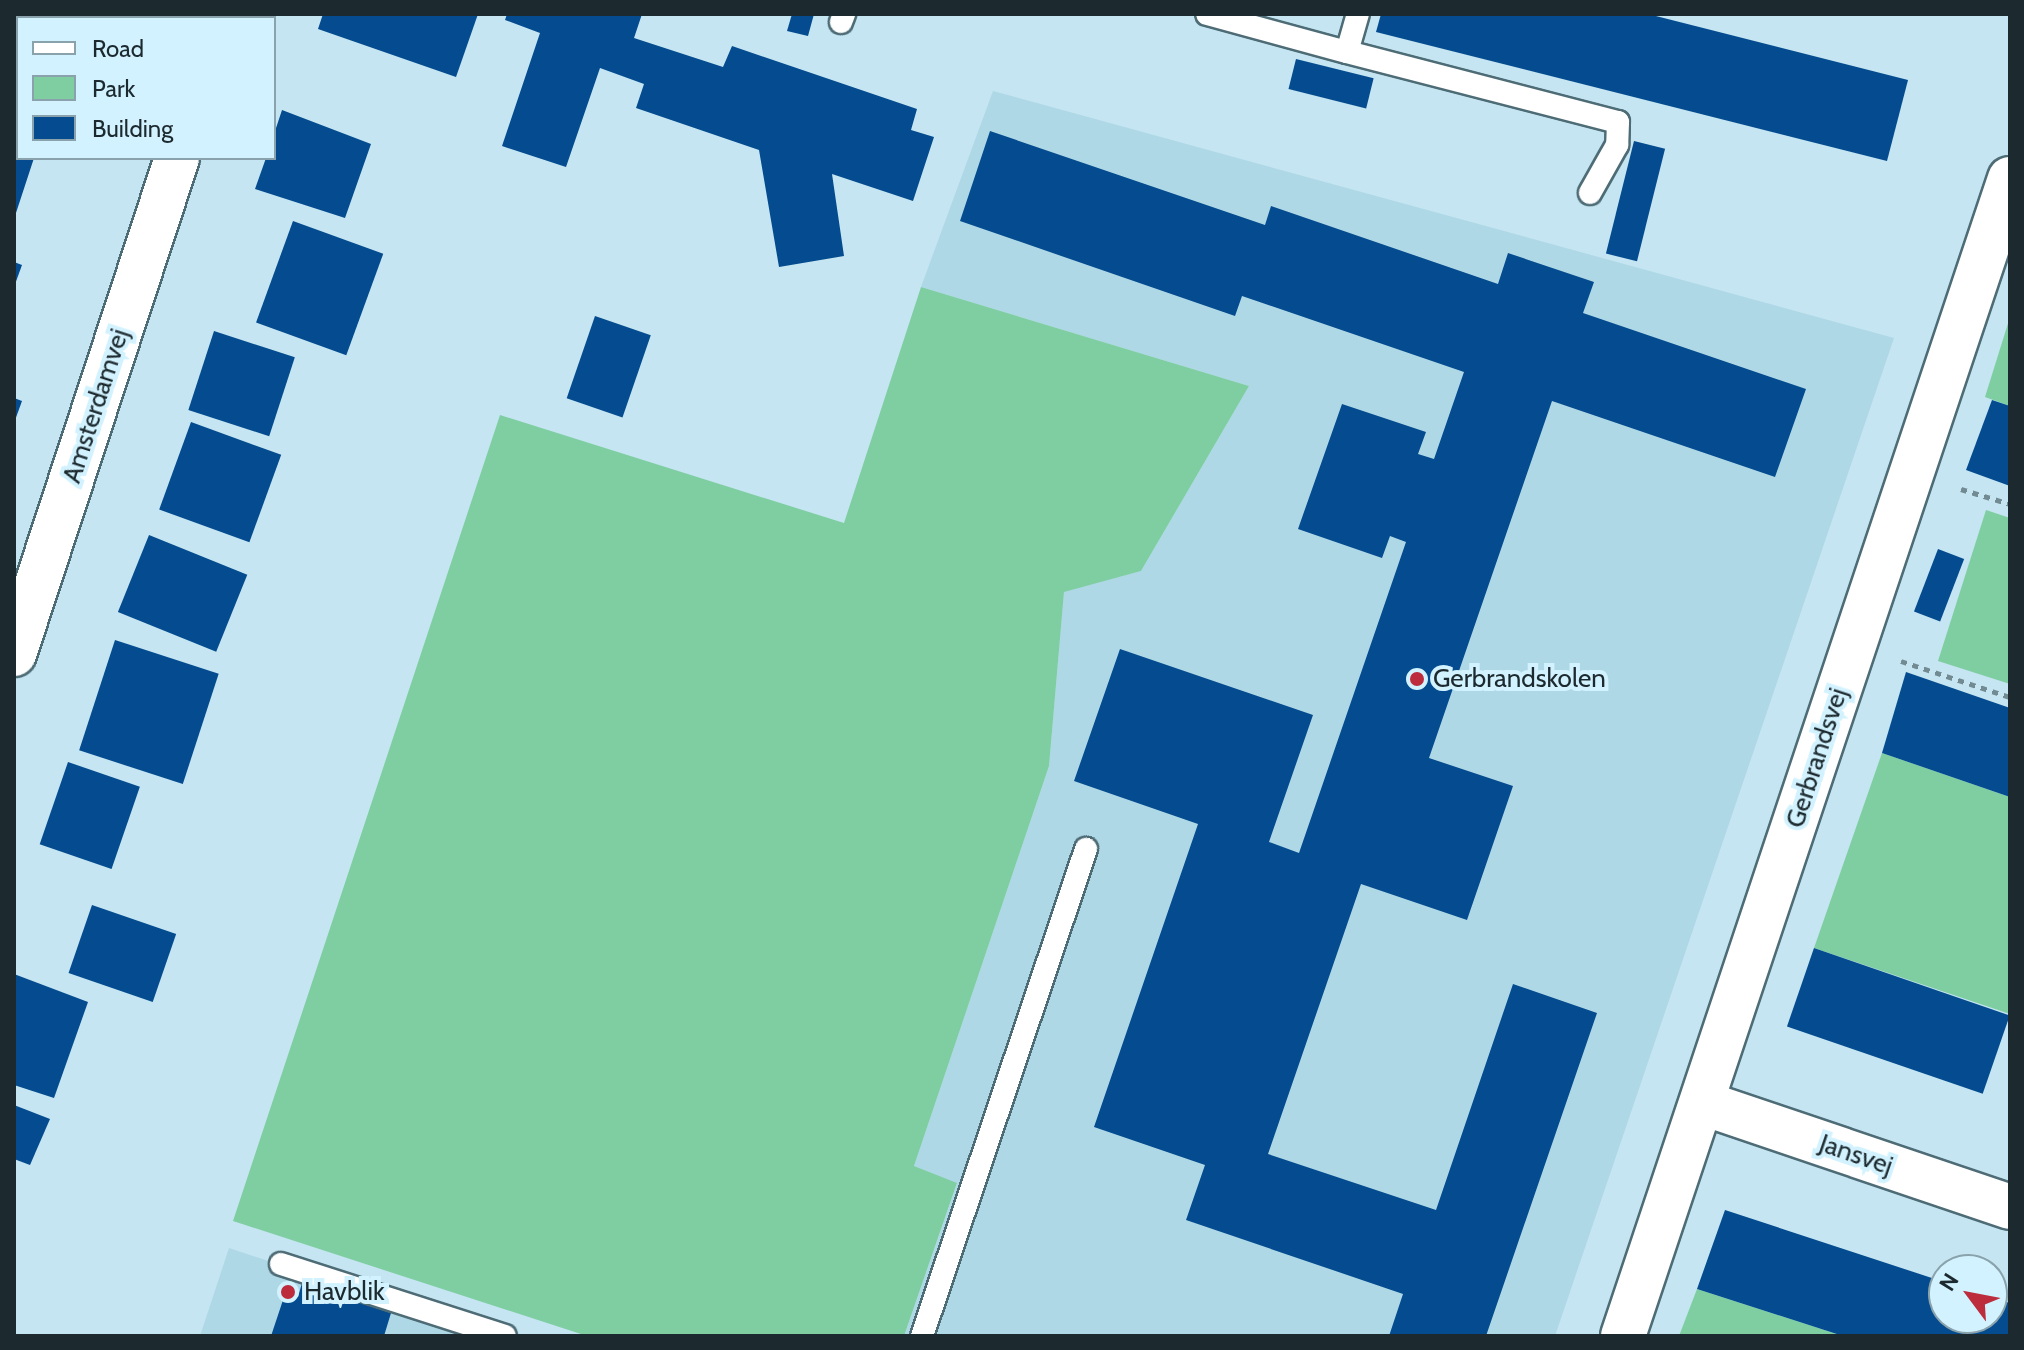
<!DOCTYPE html>
<style>
body{margin:0}
#map{position:relative;width:2024px;height:1350px;overflow:hidden;background:#c4e5f1;font-family:Cabin,sans-serif}
div>[style]{position:absolute}
.built>*{inset:0;background:#afd8e6}
.green>*{inset:0;background:#7fcea2}
.building>*{inset:0;background:#044b8f;transform-origin:0 0}
.path>*{height:5px;margin-top:-2.5px;transform-origin:0;background:repeating-linear-gradient(90deg,#728a92 0 6px,transparent 0 12px)}
.roads{filter:drop-shadow(2px 0 #4e6c76) drop-shadow(-2px 0 #4e6c76) drop-shadow(0 2px #4e6c76) drop-shadow(0 -2px #4e6c76)}
.service>*{height:22px;margin:-11px;padding:0 11px;transform-origin:11px;border-radius:11px;background:#fff}
.minor>*{height:44px;margin:-22px;padding:0 22px;transform-origin:22px;border-radius:22px;background:#fff}
.dots>*{width:22px;height:22px;translate:-50% -50%;box-sizing:border-box;border:4px solid #d1f2fe;border-radius:50%}
span{translate:-50% -50%;white-space:nowrap;text-align:center;line-height:1.15;-webkit-text-stroke:8px #d1f2fe;paint-order:stroke}
.street-label{font-size:26px;color:#1c292e}
.poi-label{font-size:26px;color:#1c292e}
.left{translate:0 -50%;text-align:left}
.frame{position:absolute;inset:0;border:16px solid #1c292e;pointer-events:none}
.legend{position:absolute;left:16px;top:16px;width:260px;height:144px;box-sizing:border-box;background:#d1f2fe;border:2px solid #89a2ab;margin:0;padding:10px 14px;list-style:none;font-size:24px;color:#1c292e}
.legend li{display:flex;align-items:center;gap:16px;height:40px}
.legend b{width:40px;border:2px solid #89a2ab}
.north{position:absolute;left:1928px;top:1254px;width:80px;height:80px;box-sizing:border-box;background:#d1f2fe;border:2px solid #89a2ab;border-radius:50%;rotate:302deg;font-size:22px;font-weight:700;line-height:32px;text-align:center;color:#1c292e}
.north::after{content:'';display:block;margin:auto;width:28px;height:36px;background:#bd2c3c;clip-path:polygon(50% 0,100% 100%,50% 72%,0 100%)}
</style>
<div id="map">
<div class="built">
<i style="clip-path:polygon(993px 91px,1894px 338px,1555px 1336px,904px 1336px,957px 1184px,914px 1166px,1049px 766px,1064px 591px,1141px 571px,1249px 386px,921px 287px)"></i>
<i style="clip-path:polygon(229px 1248px,496px 1336px,200px 1336px)"></i>
</div>
<div class="green">
<i style="clip-path:polygon(921px 287px,1249px 386px,1141px 571px,1064px 592px,1049px 766px,914px 1166px,957px 1183px,904px 1336px,587px 1336px,233px 1221px,500px 415px,844px 523px)"></i>
<i style="clip-path:polygon(2010px 317px,2010px 406px,1985px 397px)"></i>
<i style="clip-path:polygon(1986px 510px,2010px 518px,2010px 684px,1938px 661px)"></i>
<i style="clip-path:polygon(1882px 753px,2010px 797px,2010px 1014px,1814px 948px)"></i>
<i style="clip-path:polygon(1697px 1289px,1843px 1336px,1679px 1336px)"></i>
</div>
<div class="building">
<i style="clip-path:polygon(37px 14px,93px 14px,91px 18px,47px 18px)"></i>
<i style="clip-path:polygon(323px 14px,478px 14px,456px 77px,318px 29px)"></i>
<i style="clip-path:polygon(507px 14px,642px 14px,634px 38px,723px 67px,732px 46px,917px 109px,911px 130px,934px 137px,913px 201px,832px 174px,844px 256px,779px 267px,759px 150px,636px 108px,644px 84px,600px 68px,566px 167px,502px 146px,540px 33px,505px 20px)"></i>
<i style="clip-path:polygon(792px 14px,814px 14px,808px 36px,787px 31px)"></i>
<i style="clip-path:polygon(1381px 14px,1648px 14px,1908px 80px,1887px 161px,1376px 32px)"></i>
<i style="left:14px;top:26px;width:4px;height:103px;rotate:14deg"></i>
<i style="left:1296px;top:59px;width:80px;height:31px;rotate:14deg"></i>
<i style="clip-path:polygon(282px 110px,371px 144px,345px 218px,255px 189px,266px 158px,274px 158px,274px 134px)"></i>
<i style="clip-path:polygon(990px 131px,1265px 225px,1271px 206px,1498px 284px,1508px 253px,1594px 282px,1583px 313px,1806px 389px,1775px 477px,1552px 401px,1429px 758px,1513px 786px,1467px 920px,1361px 884px,1268px 1154px,1436px 1210px,1513px 984px,1597px 1013px,1486px 1336px,1389px 1336px,1403px 1294px,1186px 1220px,1205px 1165px,1094px 1127px,1198px 824px,1074px 781px,1120px 649px,1313px 715px,1269px 842px,1299px 853px,1406px 542px,1390px 536px,1382px 558px,1298px 529px,1342px 404px,1426px 432px,1418px 454px,1434px 459px,1464px 372px,1242px 296px,1235px 316px,960px 221px)"></i>
<i style="left:1634px;top:141px;width:32px;height:116px;rotate:14deg"></i>
<i style="clip-path:polygon(14px 150px,18px 152px,18px 158px,34px 158px,15px 216px)"></i>
<i style="left:293px;top:221px;width:96px;height:108px;rotate:20deg"></i>
<i style="clip-path:polygon(14px 262px,22px 265px,14px 287px)"></i>
<i style="left:595px;top:316px;width:59px;height:87px;rotate:19deg"></i>
<i style="left:214px;top:331px;width:85px;height:83px;rotate:18deg"></i>
<i style="clip-path:polygon(14px 398px,22px 401px,14px 423px)"></i>
<i style="clip-path:polygon(1992px 400px,2010px 406px,2010px 486px,1966px 470px)"></i>
<i style="left:191px;top:422px;width:96px;height:93px;rotate:20deg"></i>
<i style="left:149px;top:535px;width:106px;height:83px;rotate:22deg"></i>
<i style="left:1938px;top:549px;width:28px;height:67px;rotate:21deg"></i>
<i style="left:115px;top:640px;width:109px;height:116px;rotate:18deg"></i>
<i style="clip-path:polygon(1906px 672px,2010px 708px,2010px 797px,1882px 753px)"></i>
<i style="left:68px;top:762px;width:76px;height:87px;rotate:19deg"></i>
<i style="left:92px;top:905px;width:89px;height:72px;rotate:19deg"></i>
<i style="left:1814px;top:948px;width:207px;height:83px;rotate:19deg"></i>
<i style="clip-path:polygon(14px 974px,88px 1002px,54px 1098px,14px 1085px)"></i>
<i style="clip-path:polygon(14px 1105px,50px 1119px,30px 1165px,14px 1159px)"></i>
<i style="clip-path:polygon(1725px 1210px,1944px 1282px,1944px 1318px,1992px 1318px,1992px 1298px,2010px 1303px,2010px 1336px,1843px 1336px,1697px 1289px)"></i>
<i style="clip-path:polygon(302px 1283px,391px 1313px,384px 1336px,271px 1336px,285px 1294px,298px 1297px)"></i>
</div>
<div class="path">
<i style="left:1961px;top:489px;width:51px;rotate:17deg"></i>
<i style="left:1901px;top:661px;width:115px;rotate:18.3deg"></i>
</div>
<div class="roads">
<div class="service">
<i style="left:1207px;top:14px;width:145px;rotate:15.2deg"></i>
<i style="left:1347px;top:52px;width:40px;rotate:-74deg"></i>
<i style="left:841px;top:22px;width:9px;rotate:-69deg"></i>
<i style="left:1347px;top:52px;width:280px;rotate:14.5deg"></i>
<i style="left:1618px;top:122px;width:23px;rotate:92deg"></i>
<i style="left:1617px;top:145px;width:55px;rotate:119.4deg"></i>
<i style="left:281px;top:1264px;width:235px;rotate:17.8deg"></i>
<i style="left:922px;top:1336px;width:514px;rotate:-71.39deg"></i>
</div>
<div class="minor">
<i style="left:223px;top:18px;width:4px;rotate:-63deg"></i>
<i style="left:14px;top:654px;width:522px;rotate:-71.81deg"></i>
<i style="left:1703px;top:1103px;width:324px;rotate:18.7deg"></i>
<i style="left:1623px;top:1336px;width:1220px;rotate:-71.51deg"></i>
</div>
</div>
<div class="dots">
<i style="left:1417px;top:679px;background:#bd2c3c"></i>
<i style="left:288px;top:1292px;background:#bd2c3c"></i>
</div>
<div class="street-label">
<span style="left:96px;top:406px;rotate:-72deg">Amsterdamvej</span>
<span style="left:1817px;top:758px;rotate:-72deg">Gerbrandsvej</span>
<span style="left:1856px;top:1155px;rotate:19deg">Jansvej</span>
</div>
<div class="poi-label">
<span class="left" style="left:1433px;top:679px">Gerbrandskolen</span>
<span class="left" style="left:304px;top:1292px">Havblik</span>
</div>
<div class="frame"></div>
<ul class="legend">
<li><b style="height:10px;background:#fff"></b>Road</li>
<li><b style="height:22px;background:#7fcea2"></b>Park</li>
<li><b style="height:22px;background:#044b8f"></b>Building</li>
</ul>
<div class="north">N</div>
</div>
